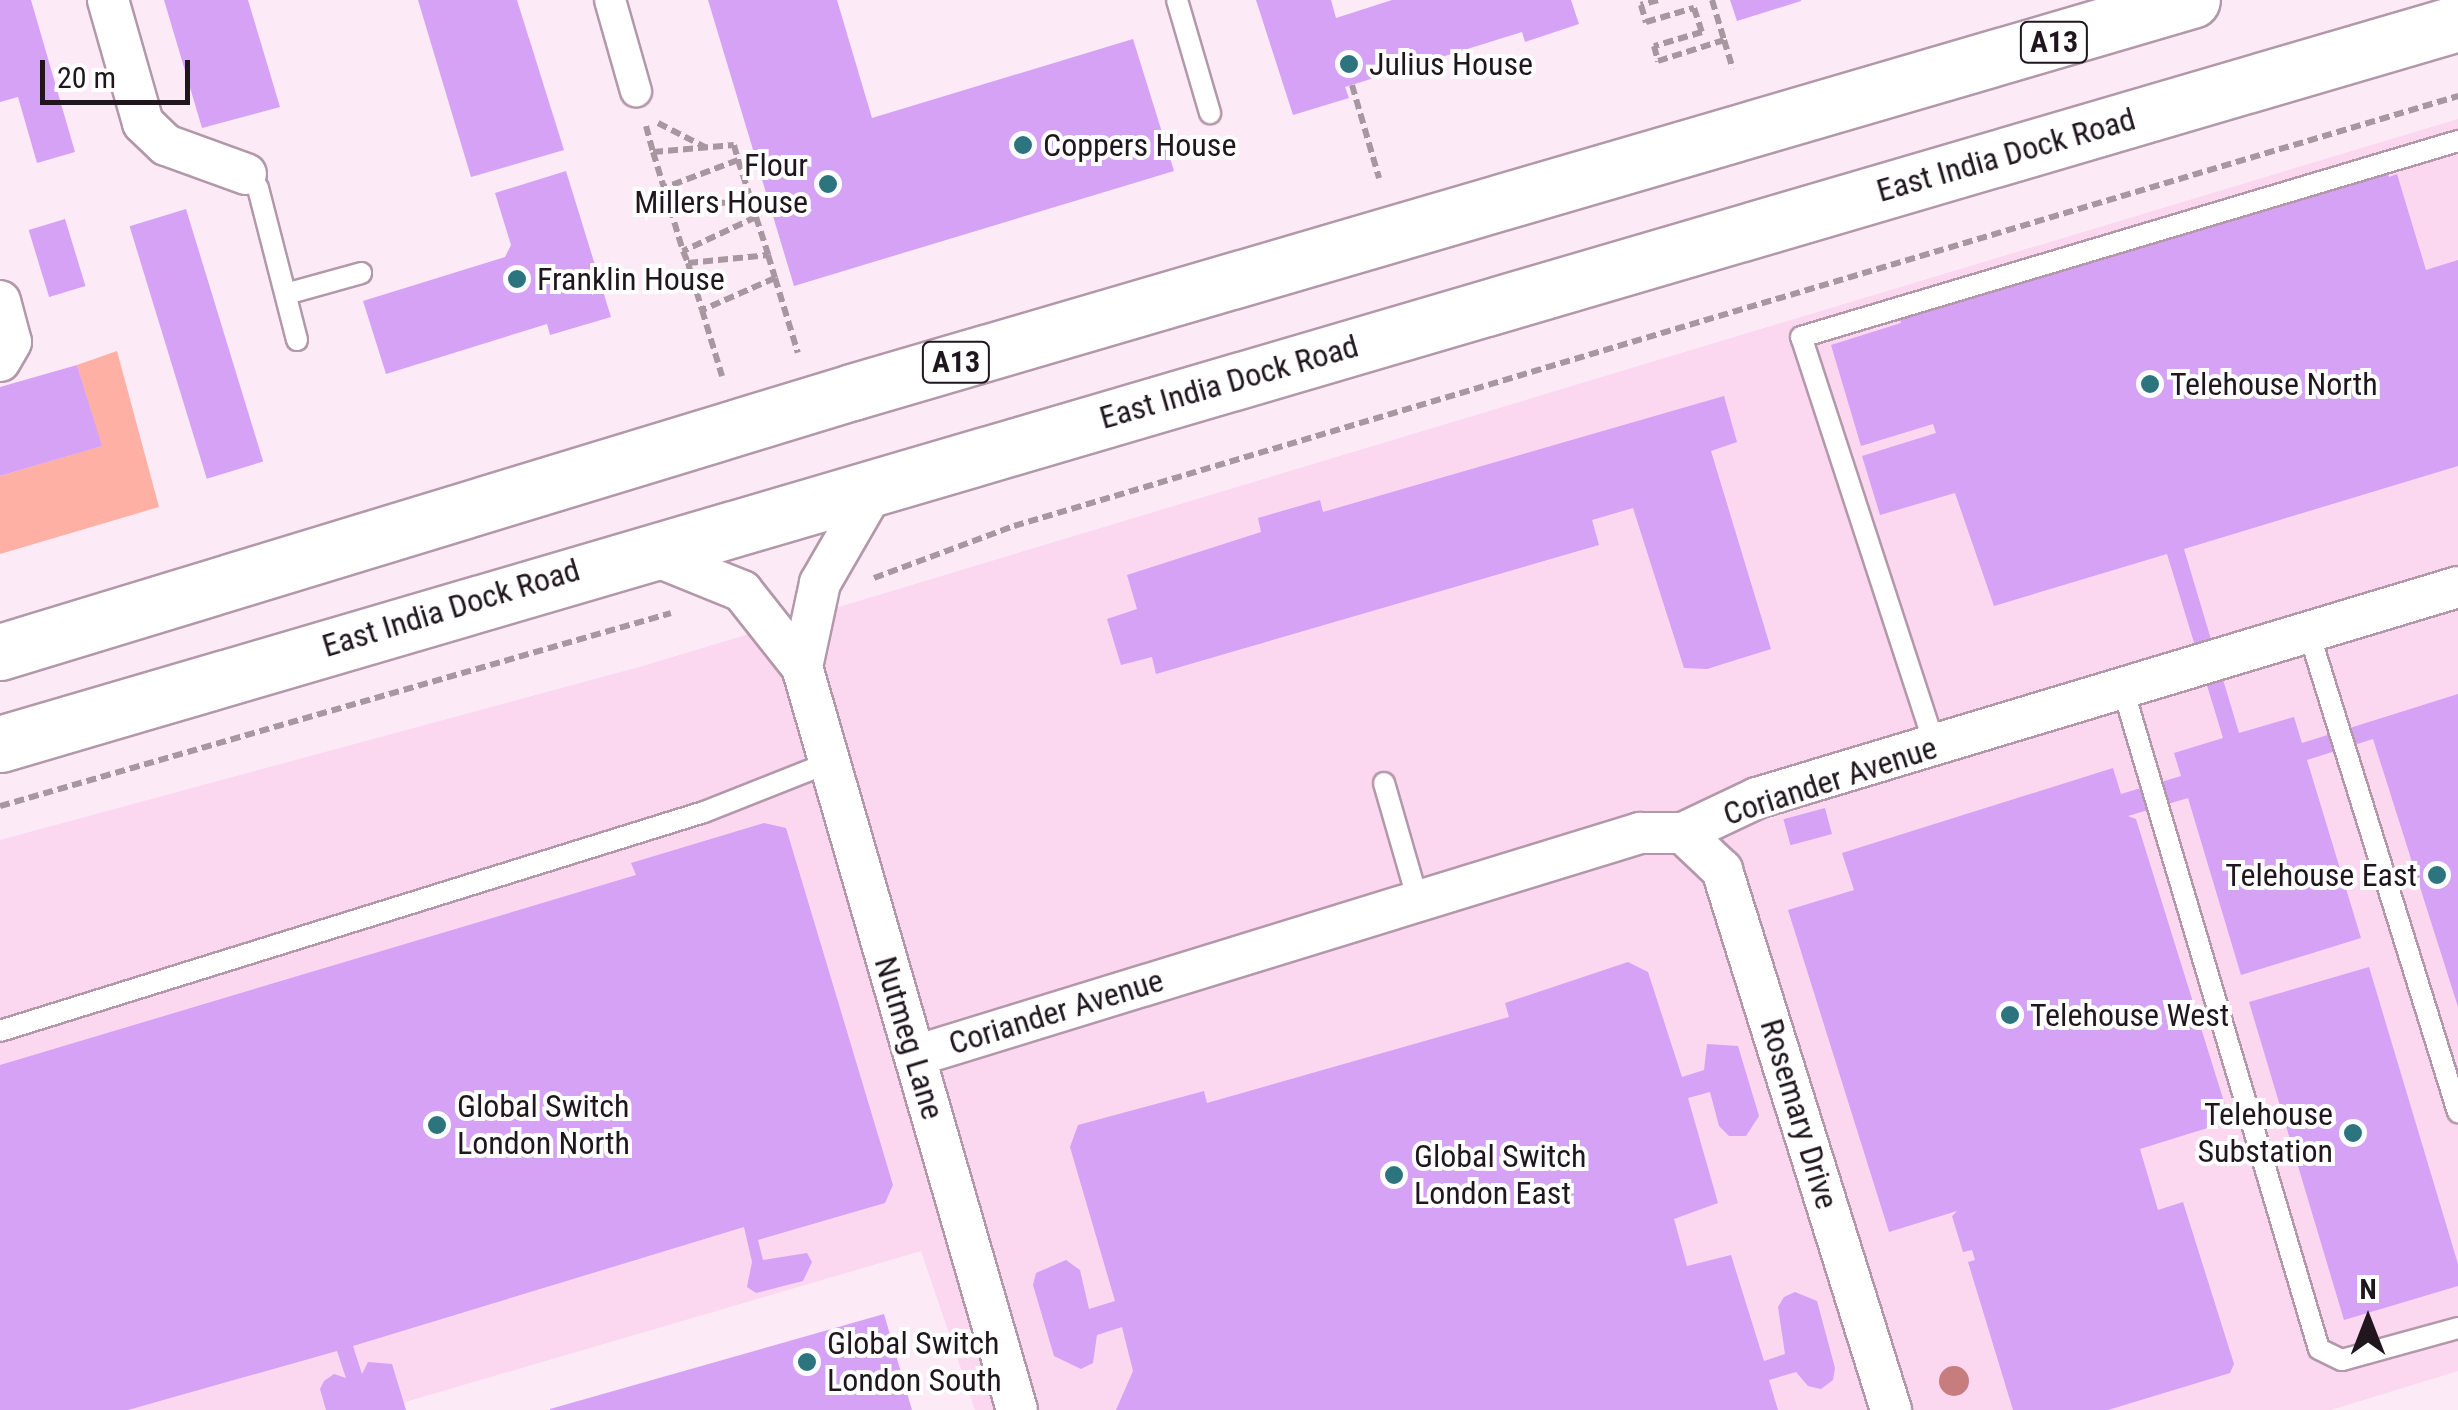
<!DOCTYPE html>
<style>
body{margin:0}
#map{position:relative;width:2458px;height:1410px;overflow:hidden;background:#fceaf6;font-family:"Roboto Condensed",sans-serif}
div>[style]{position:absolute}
.built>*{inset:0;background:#fbd7f0}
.green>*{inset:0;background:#ffb0a4}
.building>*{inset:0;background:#d5a2f6;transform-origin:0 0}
.path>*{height:6px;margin-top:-3px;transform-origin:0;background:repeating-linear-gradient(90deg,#a697a1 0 10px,transparent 0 15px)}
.roads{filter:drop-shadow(2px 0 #b398aa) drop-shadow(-2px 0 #b398aa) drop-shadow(0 2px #b398aa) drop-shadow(0 -2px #b398aa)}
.service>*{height:20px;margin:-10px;padding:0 10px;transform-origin:10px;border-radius:10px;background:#fff}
.pedestrian>*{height:30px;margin:-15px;padding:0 15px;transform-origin:15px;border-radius:15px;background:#fff}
.minor>*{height:40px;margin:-20px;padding:0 20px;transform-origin:20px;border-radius:20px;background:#fff}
.trunk>*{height:55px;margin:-27.5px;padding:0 27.5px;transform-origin:27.5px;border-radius:27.5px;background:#fff}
.trees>*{width:30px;height:30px;margin:-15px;border-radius:50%;background:#c77d7e}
.dots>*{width:28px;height:28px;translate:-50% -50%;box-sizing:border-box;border:5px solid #fff;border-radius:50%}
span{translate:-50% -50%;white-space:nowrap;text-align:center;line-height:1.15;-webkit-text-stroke:8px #fff;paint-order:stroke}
.shield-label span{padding:2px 8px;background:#fff;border:2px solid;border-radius:8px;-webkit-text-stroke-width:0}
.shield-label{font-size:30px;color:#20161d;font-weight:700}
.poi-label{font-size:32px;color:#20161d}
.left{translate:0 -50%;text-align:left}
.right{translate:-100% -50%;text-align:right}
.street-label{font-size:32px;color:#20161d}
.north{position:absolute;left:2318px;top:1270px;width:100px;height:100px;-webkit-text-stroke:8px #fff;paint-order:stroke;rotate:0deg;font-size:28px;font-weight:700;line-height:40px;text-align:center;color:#20161d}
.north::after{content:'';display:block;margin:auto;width:35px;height:45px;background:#20161d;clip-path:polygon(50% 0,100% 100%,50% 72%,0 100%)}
.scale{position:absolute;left:40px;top:60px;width:150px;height:45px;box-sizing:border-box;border:5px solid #20161d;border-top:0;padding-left:12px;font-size:30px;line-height:35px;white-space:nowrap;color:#20161d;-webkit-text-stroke:8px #fff;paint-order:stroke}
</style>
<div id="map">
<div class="built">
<i style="clip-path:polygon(2458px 119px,2458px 1371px,2331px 1410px,975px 1410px,921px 1251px,378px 1410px,0 1410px,0 840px,643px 666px)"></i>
</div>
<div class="green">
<i style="clip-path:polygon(117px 351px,159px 507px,0 554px,0 476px,101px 446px,77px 365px)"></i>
</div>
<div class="building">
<i style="clip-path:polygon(0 0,31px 0,75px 152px,37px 163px,18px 97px,0 102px)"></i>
<i style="clip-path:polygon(164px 0,248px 0,280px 107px,202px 128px)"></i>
<i style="clip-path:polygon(418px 0,517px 0,564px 150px,471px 177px)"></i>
<i style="clip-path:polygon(708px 0,837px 0,872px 118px,1133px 39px,1174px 171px,794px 286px)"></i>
<i style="clip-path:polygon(1256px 0,1331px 0,1336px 18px,1392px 0,1571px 0,1579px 24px,1525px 42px,1522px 32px,1345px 87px,1349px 98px,1293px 115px)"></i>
<i style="clip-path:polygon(1730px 0,1801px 0,1801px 1px,1737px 21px)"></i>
<i style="clip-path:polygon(2387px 170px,2389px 177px,2397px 174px,2426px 270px,2458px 260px,2458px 466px,2184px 549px,2239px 733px,2294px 717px,2302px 743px,2458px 694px,2458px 1007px,2373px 739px,2307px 760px,2361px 938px,2241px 975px,2188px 798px,2128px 816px,2136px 819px,2230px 1121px,2140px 1149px,2158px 1210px,2183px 1202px,2234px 1364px,2230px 1373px,2108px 1410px,2013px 1410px,1968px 1262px,1975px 1260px,1972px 1250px,1963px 1252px,1952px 1216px,1957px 1211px,1889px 1232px,1788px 910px,1854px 890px,1842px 853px,2113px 768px,2121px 794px,2181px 776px,2174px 753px,2223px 738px,2167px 554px,1994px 606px,1955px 493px,1880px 515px,1862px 456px,1936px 433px,1933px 424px,1861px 446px,1831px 345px,1901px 323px,1899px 317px)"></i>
<i style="clip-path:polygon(566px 171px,611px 317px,550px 335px,547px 324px,386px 374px,363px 301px,505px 257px,511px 245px,495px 193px)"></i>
<i style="left:186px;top:209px;width:264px;height:59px;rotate:73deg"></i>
<i style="left:65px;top:219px;width:70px;height:38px;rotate:73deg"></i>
<i style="clip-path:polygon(77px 365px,102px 446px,0 476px,0 387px)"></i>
<i style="clip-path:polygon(1724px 396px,1737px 442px,1711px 451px,1771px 649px,1707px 669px,1684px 668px,1633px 508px,1592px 520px,1599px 545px,1156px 674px,1152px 657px,1121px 665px,1107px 619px,1137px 609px,1127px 575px,1261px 532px,1258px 518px,1320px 500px,1323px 512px)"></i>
<i style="left:1825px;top:808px;width:27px;height:43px;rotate:75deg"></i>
<i style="clip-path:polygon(764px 823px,786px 828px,893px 1185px,885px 1203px,758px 1240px,763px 1260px,807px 1253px,812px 1262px,803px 1281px,756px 1293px,747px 1287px,752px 1262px,744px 1227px,353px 1346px,362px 1374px,368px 1362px,392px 1364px,406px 1410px,326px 1410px,320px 1389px,324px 1381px,334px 1374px,346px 1378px,337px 1351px,128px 1410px,0 1410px,0 1065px,636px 875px,631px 863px)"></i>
<i style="clip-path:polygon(1628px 962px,1648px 972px,1682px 1077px,1704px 1070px,1707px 1044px,1738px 1046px,1759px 1116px,1746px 1136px,1729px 1136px,1719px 1126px,1710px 1092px,1688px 1098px,1718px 1203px,1674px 1219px,1687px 1266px,1731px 1255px,1764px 1361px,1785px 1354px,1778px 1307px,1784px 1297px,1795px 1292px,1817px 1301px,1835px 1368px,1833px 1380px,1821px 1389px,1808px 1386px,1796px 1372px,1769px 1380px,1778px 1410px,1116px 1410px,1133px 1371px,1122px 1327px,1097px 1335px,1093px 1363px,1081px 1369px,1054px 1356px,1033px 1285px,1036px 1273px,1066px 1260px,1080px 1270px,1089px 1309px,1115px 1301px,1070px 1147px,1078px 1125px,1204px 1091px,1207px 1103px,1509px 1017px,1505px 1003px)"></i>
<i style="clip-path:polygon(2369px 967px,2458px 1264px,2458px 1286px,2344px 1320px,2249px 1002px)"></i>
<i style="clip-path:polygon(884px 1314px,912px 1410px,550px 1410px,550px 1409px)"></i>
</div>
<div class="path">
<i style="left:1658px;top:0;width:18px;rotate:164deg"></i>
<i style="left:1641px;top:5px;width:18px;rotate:74deg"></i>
<i style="left:1646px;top:22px;width:50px;rotate:-16.3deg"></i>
<i style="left:1694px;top:8px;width:25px;rotate:72deg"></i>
<i style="left:1702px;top:32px;width:50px;rotate:163.7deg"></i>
<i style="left:1654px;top:46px;width:16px;rotate:75deg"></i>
<i style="left:1658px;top:61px;width:69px;rotate:-17.7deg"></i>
<i style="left:1724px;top:40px;width:30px;rotate:73deg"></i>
<i style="left:1712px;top:0;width:42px;rotate:73.3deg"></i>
<i style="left:1352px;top:85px;width:97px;rotate:73.8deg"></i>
<i style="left:658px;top:123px;width:53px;rotate:27.1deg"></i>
<i style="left:646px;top:126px;width:27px;rotate:75deg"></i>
<i style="left:653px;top:152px;width:81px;rotate:-4.9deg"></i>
<i style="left:734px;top:145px;width:16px;rotate:75deg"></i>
<i style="left:738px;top:160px;width:79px;rotate:159.3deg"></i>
<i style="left:664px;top:188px;width:21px;rotate:73deg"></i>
<i style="left:670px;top:208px;width:81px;rotate:-5.6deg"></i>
<i style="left:751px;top:200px;width:18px;rotate:74deg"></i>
<i style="left:756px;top:217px;width:81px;rotate:155deg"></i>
<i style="left:683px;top:251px;width:13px;rotate:67deg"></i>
<i style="left:688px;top:263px;width:80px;rotate:-5.7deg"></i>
<i style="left:768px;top:255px;width:24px;rotate:73deg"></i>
<i style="left:775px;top:278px;width:80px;rotate:156.3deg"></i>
<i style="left:702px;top:310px;width:69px;rotate:73.1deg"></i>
<i style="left:653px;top:152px;width:38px;rotate:73deg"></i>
<i style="left:738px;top:160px;width:42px;rotate:72deg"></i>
<i style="left:670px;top:208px;width:45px;rotate:73.2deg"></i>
<i style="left:756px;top:217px;width:40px;rotate:72deg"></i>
<i style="left:688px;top:263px;width:49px;rotate:73.4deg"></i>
<i style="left:775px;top:278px;width:78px;rotate:73deg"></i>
<i style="left:874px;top:578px;width:149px;rotate:-20.4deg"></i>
<i style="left:1014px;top:526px;width:1507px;rotate:-16.58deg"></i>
<i style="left:0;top:806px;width:698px;rotate:-16.05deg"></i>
</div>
<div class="roads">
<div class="service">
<i style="left:1177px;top:0;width:118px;rotate:73.7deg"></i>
<i style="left:246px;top:174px;width:18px;rotate:49deg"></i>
<i style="left:258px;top:188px;width:157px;rotate:75.6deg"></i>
<i style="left:286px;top:294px;width:78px;rotate:-15.6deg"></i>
<i style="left:2309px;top:633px;width:502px;rotate:72.72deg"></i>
<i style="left:2123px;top:689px;width:688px;rotate:73.46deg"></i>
<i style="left:2319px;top:1349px;width:25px;rotate:26deg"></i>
<i style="left:2342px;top:1360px;width:120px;rotate:-15.4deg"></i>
<i style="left:1935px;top:746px;width:430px;rotate:-108.1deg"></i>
<i style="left:1801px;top:337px;width:686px;rotate:-16.61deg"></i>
<i style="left:1384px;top:783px;width:123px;rotate:73.9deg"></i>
<i style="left:0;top:1031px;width:737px;rotate:-17.28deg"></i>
<i style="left:704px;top:812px;width:130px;rotate:-21.6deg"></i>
</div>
<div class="pedestrian">
<i style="left:610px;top:0;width:95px;rotate:74.1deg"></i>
</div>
<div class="minor">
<i style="left:108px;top:0;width:128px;rotate:74.1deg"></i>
<i style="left:143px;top:123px;width:32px;rotate:44deg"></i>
<i style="left:166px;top:145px;width:85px;rotate:19.9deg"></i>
<i style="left:0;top:301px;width:42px;rotate:75deg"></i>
<i style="left:11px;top:342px;width:22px;rotate:120deg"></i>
<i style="left:643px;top:551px;width:107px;rotate:22deg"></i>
<i style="left:742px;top:591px;width:97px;rotate:51.7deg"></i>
<i style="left:802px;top:667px;width:773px;rotate:73.86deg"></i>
<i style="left:802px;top:667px;width:86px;rotate:-77.9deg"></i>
<i style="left:820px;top:583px;width:118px;rotate:-60deg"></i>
<i style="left:1683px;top:833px;width:54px;rotate:43.5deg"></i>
<i style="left:1722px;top:870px;width:566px;rotate:72.62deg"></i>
<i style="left:915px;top:1056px;width:759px;rotate:-17.1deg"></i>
<i style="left:1640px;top:833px;width:43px"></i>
<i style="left:1683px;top:833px;width:82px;rotate:-25.3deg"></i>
<i style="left:1757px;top:798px;width:732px;rotate:-16.75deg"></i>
</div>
<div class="trunk">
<i style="left:0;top:652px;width:891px;rotate:-16.97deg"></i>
<i style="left:852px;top:392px;width:1396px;rotate:-16.31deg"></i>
<i style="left:0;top:744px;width:2562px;rotate:-16.35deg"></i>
</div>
</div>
<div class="trees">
<i style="left:1954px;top:1381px"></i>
</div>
<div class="dots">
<i style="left:1349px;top:64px;background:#2c757e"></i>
<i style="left:1023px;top:145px;background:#2c757e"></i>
<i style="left:828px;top:184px;background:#2c757e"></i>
<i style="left:517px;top:279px;background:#2c757e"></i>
<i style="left:2150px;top:384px;background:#2c757e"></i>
<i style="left:2437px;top:875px;background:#2c757e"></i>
<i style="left:2010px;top:1015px;background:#2c757e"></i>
<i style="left:437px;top:1125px;background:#2c757e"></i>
<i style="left:2353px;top:1133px;background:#2c757e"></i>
<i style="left:1394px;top:1175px;background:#2c757e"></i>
<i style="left:807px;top:1362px;background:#2c757e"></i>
</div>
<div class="shield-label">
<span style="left:2054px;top:42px">A13</span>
<span style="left:956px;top:362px">A13</span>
</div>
<div class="poi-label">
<span class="left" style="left:1369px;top:64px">Julius House</span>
<span class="left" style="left:1043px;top:145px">Coppers House</span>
<span class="right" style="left:808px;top:184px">Flour<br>Millers House</span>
<span class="left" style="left:537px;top:279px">Franklin House</span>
<span class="left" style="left:2170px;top:384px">Telehouse North</span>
<span class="right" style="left:2417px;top:875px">Telehouse East</span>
<span class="left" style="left:2030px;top:1015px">Telehouse West</span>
<span class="left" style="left:457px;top:1125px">Global Switch<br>London North</span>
<span class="right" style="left:2333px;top:1133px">Telehouse<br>Substation</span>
<span class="left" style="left:1414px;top:1175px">Global Switch<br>London East</span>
<span class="left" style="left:827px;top:1362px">Global Switch<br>London South</span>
</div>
<div class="street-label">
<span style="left:2006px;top:155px;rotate:-16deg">East India Dock Road</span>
<span style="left:1229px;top:382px;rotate:-16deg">East India Dock Road</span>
<span style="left:451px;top:608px;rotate:-17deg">East India Dock Road</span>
<span style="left:1830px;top:781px;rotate:-18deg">Coriander Avenue</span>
<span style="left:1056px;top:1012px;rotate:-17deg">Coriander Avenue</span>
<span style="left:909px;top:1038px;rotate:73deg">Nutmeg Lane</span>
<span style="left:1799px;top:1114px;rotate:73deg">Rosemary Drive</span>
</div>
<div class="north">N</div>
<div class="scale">20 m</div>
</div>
